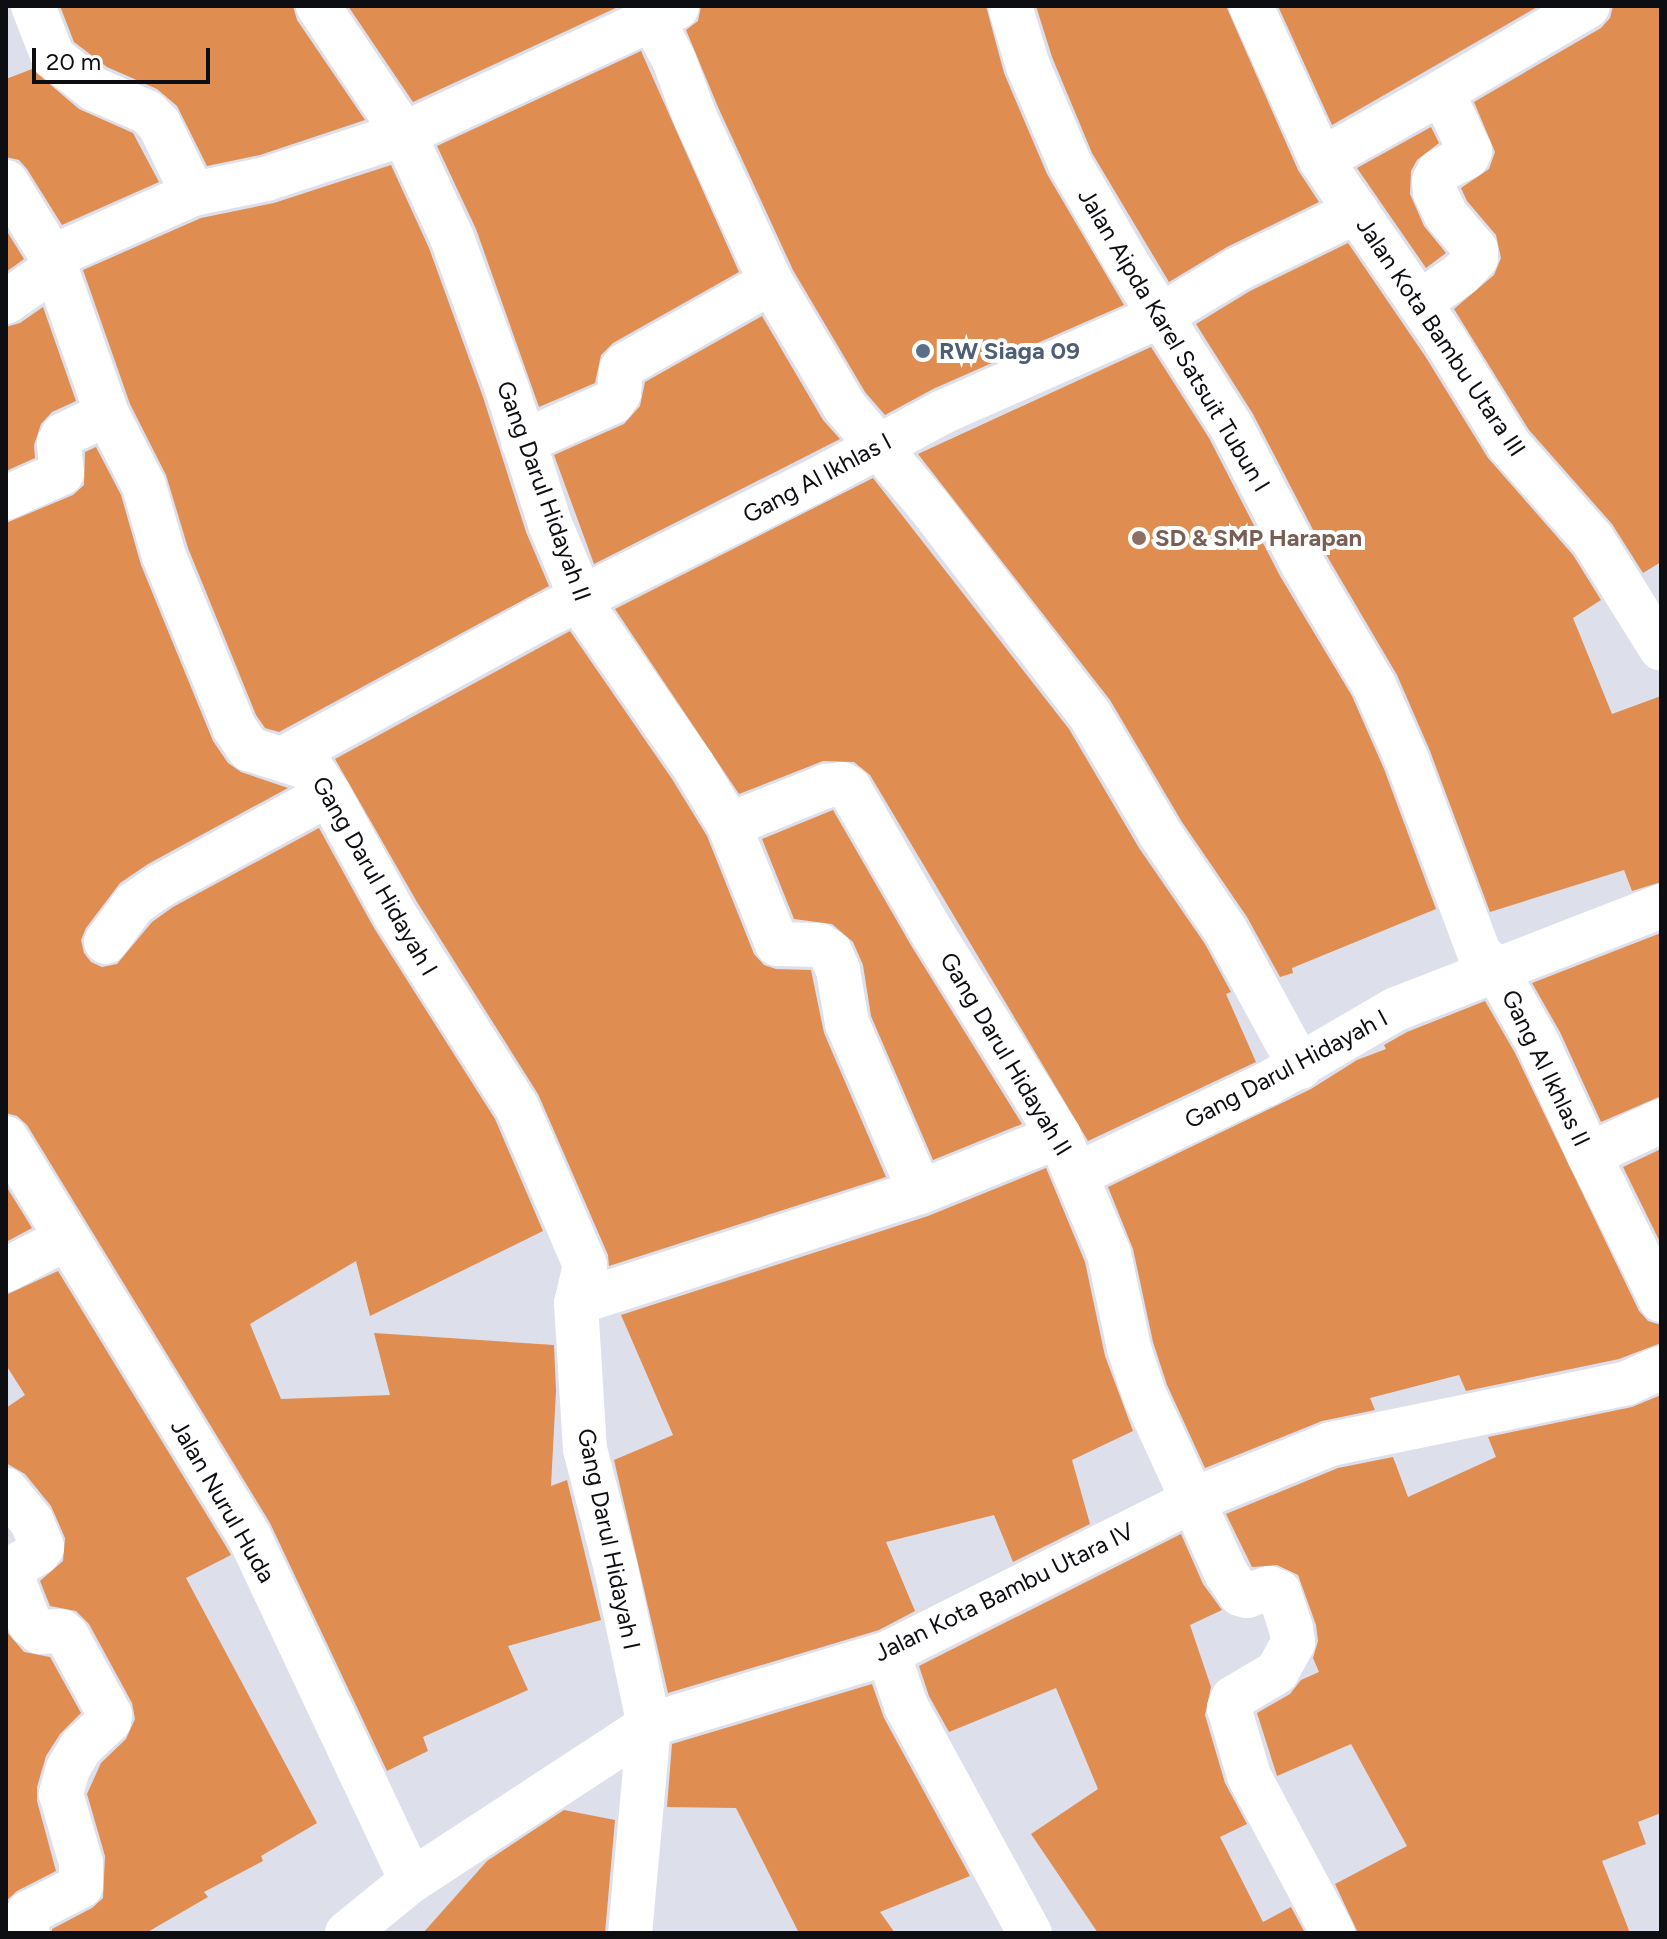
<!DOCTYPE html>
<style>
body{margin:0}
#map{position:relative;width:1667px;height:1939px;overflow:hidden;background:#dddfeb;font-family:Figtree,sans-serif}
div>[style]{position:absolute}
.building>*{inset:0;background:#e08d51}
.minor>*{height:44px;margin:-22px;padding:0 22px;transform-origin:22px;border-radius:22px;background:#fff}
.dots>*{width:22px;height:22px;translate:-50% -50%;box-sizing:border-box;border:4px solid #fff;border-radius:50%}
span{translate:-50% -50%;white-space:nowrap;text-align:center;line-height:1.15;-webkit-text-stroke:8px #fff;paint-order:stroke}
.street-label{font-size:24px;color:#0d0e12}
.service-label{font-size:24px;color:#4e5e75;font-weight:700}
.left{translate:0 -50%;text-align:left}
.education-label{font-size:24px;color:#785e54;font-weight:700}
.frame{position:absolute;inset:0;border:8px solid #0d0e12;pointer-events:none}
.scale{position:absolute;left:32px;top:48px;width:178px;height:36px;box-sizing:border-box;border:4px solid #0d0e12;border-top:0;padding-left:10px;font-size:24px;line-height:28px;white-space:nowrap;color:#0d0e12;-webkit-text-stroke:6px #fff;paint-order:stroke}
</style>
<div id="map">
<div class="building">
<i style="clip-path:polygon(60px 6px,293px 6px,297px 20px,365px 120px,260px 155px,207px 166px,177px 106px,157px 89px,107px 67px,74px 42px)"></i>
<i style="clip-path:polygon(348px 6px,620px 6px,413px 102px)"></i>
<i style="clip-path:polygon(701px 6px,986px 6px,1004px 73px,1047px 174px,1124px 305px,933px 389px,885px 415px,865px 392px,793px 270px,718px 107px,686px 30px,698px 21px)"></i>
<i style="clip-path:polygon(1036px 6px,1226px 6px,1298px 170px,1319px 202px,1227px 247px,1169px 282px,1092px 153px,1052px 57px)"></i>
<i style="clip-path:polygon(1278px 6px,1539px 6px,1332px 125px)"></i>
<i style="clip-path:polygon(1613px 6px,1661px 6px,1661px 562px,1643px 573px,1612px 524px,1529px 430px,1454px 309px,1494px 275px,1501px 258px,1496px 235px,1467px 201px,1461px 188px,1489px 169px,1495px 152px,1474px 102px,1601px 28px,1610px 18px)"></i>
<i style="clip-path:polygon(641px 51px,739px 272px,613px 343px,601px 355px,595px 383px,539px 407px,476px 229px,437px 146px)"></i>
<i style="clip-path:polygon(32px 69px,79px 109px,133px 133px,159px 182px,62px 225px,27px 169px,19px 160px,6px 157px,6px 79px)"></i>
<i style="clip-path:polygon(1431px 127px,1439px 143px,1417px 160px,1411px 171px,1410px 194px,1424px 226px,1446px 253px,1426px 268px,1357px 168px)"></i>
<i style="clip-path:polygon(391px 165px,429px 248px,483px 397px,526px 532px,549px 586px,279px 732px,265px 728px,256px 715px,188px 548px,166px 475px,130px 404px,83px 270px,201px 218px,274px 203px)"></i>
<i style="clip-path:polygon(6px 230px,24px 259px,6px 272px)"></i>
<i style="clip-path:polygon(1348px 243px,1425px 356px,1488px 458px,1573px 555px,1601px 600px,1573px 618px,1612px 714px,1661px 696px,1661px 882px,1632px 891px,1624px 870px,1490px 912px,1430px 751px,1397px 675px,1324px 551px,1253px 414px,1196px 324px,1250px 291px)"></i>
<i style="clip-path:polygon(43px 307px,76px 401px,52px 412px,41px 424px,34px 445px,35px 458px,6px 471px,6px 327px,20px 323px)"></i>
<i style="clip-path:polygon(762px 316px,823px 420px,840px 439px,594px 564px,554px 455px,624px 424px,640px 406px,645px 382px)"></i>
<i style="clip-path:polygon(1151px 347px,1209px 438px,1280px 576px,1352px 696px,1384px 769px,1436px 909px,1292px 968px,1293px 973px,1280px 977px,1247px 917px,1182px 822px,1110px 700px,918px 454px)"></i>
<i style="clip-path:polygon(96px 447px,121px 495px,141px 565px,213px 741px,228px 763px,241px 772px,288px 788px,148px 864px,120px 883px,86px 928px,81px 940px,84px 953px,91px 962px,102px 967px,117px 964px,152px 922px,173px 907px,319px 828px,374px 928px,495px 1119px,543px 1231px,370px 1316px,356px 1261px,250px 1324px,281px 1399px,390px 1395px,374px 1333px,554px 1345px,556px 1391px,551px 1486px,567px 1480px,601px 1620px,508px 1646px,528px 1690px,423px 1737px,428px 1751px,387px 1771px,270px 1523px,27px 1125px,17px 1116px,6px 1113px,6px 523px,73px 495px,84px 485px,85px 452px)"></i>
<i style="clip-path:polygon(873px 478px,1069px 729px,1139px 848px,1205px 944px,1231px 992px,1226px 994px,1256px 1062px,1088px 1141px,870px 775px,854px 762px,823px 761px,739px 794px,615px 609px)"></i>
<i style="clip-path:polygon(570px 631px,672px 779px,707px 836px,754px 954px,764px 965px,776px 969px,811px 970px,824px 1033px,886px 1177px,609px 1266px,608px 1255px,538px 1094px,417px 902px,335px 759px)"></i>
<i style="clip-path:polygon(833px 810px,912px 947px,1022px 1124px,933px 1160px,871px 1016px,863px 965px,853px 942px,832px 924px,794px 919px,762px 839px)"></i>
<i style="clip-path:polygon(1661px 933px,1661px 1096px,1601px 1122px,1560px 1032px,1532px 983px)"></i>
<i style="clip-path:polygon(1485px 1001px,1515px 1053px,1639px 1311px,1648px 1321px,1661px 1325px,1661px 1343px,1619px 1359px,1466px 1391px,1459px 1375px,1370px 1398px,1375px 1410px,1322px 1421px,1205px 1468px,1167px 1385px,1153px 1342px,1133px 1249px,1108px 1187px,1311px 1089px,1357px 1060px,1386px 1049px,1384px 1045px,1407px 1032px)"></i>
<i style="clip-path:polygon(1661px 1149px,1661px 1244px,1623px 1167px)"></i>
<i style="clip-path:polygon(1046px 1168px,1085px 1262px,1105px 1356px,1133px 1431px,1072px 1460px,1090px 1524px,1013px 1562px,994px 1515px,886px 1542px,915px 1611px,879px 1630px,668px 1693px,614px 1460px,673px 1435px,621px 1315px,928px 1216px)"></i>
<i style="clip-path:polygon(6px 1186px,32px 1228px,6px 1242px)"></i>
<i style="clip-path:polygon(58px 1271px,227px 1548px,231px 1555px,186px 1578px,317px 1823px,261px 1856px,263px 1861px,204px 1892px,208px 1897px,146px 1933px,52px 1933px,52px 1929px,92px 1908px,103px 1898px,105px 1856px,87px 1794px,101px 1763px,126px 1739px,135px 1719px,132px 1703px,89px 1624px,76px 1611px,50px 1606px,40px 1581px,63px 1561px,65px 1538px,51px 1506px,25px 1474px,6px 1463px,6px 1408px,25px 1395px,6px 1365px,6px 1295px)"></i>
<i style="clip-path:polygon(1661px 1395px,1661px 1813px,1638px 1822px,1646px 1844px,1602px 1861px,1630px 1933px,1358px 1933px,1335px 1884px,1407px 1846px,1351px 1744px,1277px 1776px,1257px 1713px,1290px 1694px,1301px 1680px,1319px 1672px,1313px 1658px,1318px 1641px,1316px 1625px,1298px 1575px,1277px 1565px,1252px 1567px,1226px 1514px,1338px 1468px,1393px 1457px,1408px 1497px,1496px 1457px,1488px 1437px,1632px 1407px)"></i>
<i style="clip-path:polygon(1181px 1534px,1203px 1584px,1222px 1610px,1190px 1625px,1211px 1687px,1205px 1715px,1225px 1783px,1247px 1824px,1220px 1837px,1263px 1922px,1291px 1907px,1305px 1933px,1098px 1933px,1031px 1834px,1098px 1789px,1056px 1688px,949px 1732px,929px 1696px,919px 1666px)"></i>
<i style="clip-path:polygon(6px 1631px,24px 1652px,50px 1657px,81px 1713px,60px 1734px,46px 1756px,37px 1787px,37px 1801px,56px 1871px,17px 1891px,6px 1901px)"></i>
<i style="clip-path:polygon(872px 1684px,884px 1718px,970px 1876px,880px 1912px,895px 1933px,799px 1933px,736px 1808px,667px 1807px,672px 1744px)"></i>
<i style="clip-path:polygon(564px 1810px,615px 1820px,605px 1933px,423px 1933px,487px 1861px)"></i>
</div>
<div class="minor">
<i style="left:33px;top:6px;width:55px;rotate:68.6deg"></i>
<i style="left:53px;top:57px;width:52px;rotate:38deg"></i>
<i style="left:94px;top:89px;width:58px;rotate:23.5deg"></i>
<i style="left:147px;top:112px;width:17px;rotate:45deg"></i>
<i style="left:159px;top:124px;width:78px;rotate:64.1deg"></i>
<i style="left:318px;top:6px;width:154px;rotate:56.1deg"></i>
<i style="left:404px;top:134px;width:115px;rotate:65.2deg"></i>
<i style="left:452px;top:238px;width:161px;rotate:70deg"></i>
<i style="left:507px;top:389px;width:142px;rotate:72.3deg"></i>
<i style="left:550px;top:524px;width:95px;rotate:67.2deg"></i>
<i style="left:587px;top:612px;width:186px;rotate:55.3deg"></i>
<i style="left:693px;top:765px;width:70px;rotate:59deg"></i>
<i style="left:729px;top:825px;width:128px;rotate:68deg"></i>
<i style="left:777px;top:944px;width:42px;rotate:1.4deg"></i>
<i style="left:819px;top:945px;width:13px;rotate:32deg"></i>
<i style="left:830px;top:952px;width:20px;rotate:66deg"></i>
<i style="left:838px;top:970px;width:54px;rotate:80.4deg"></i>
<i style="left:847px;top:1023px;width:184px;rotate:66.6deg"></i>
<i style="left:1010px;top:6px;width:63px;rotate:73.3deg"></i>
<i style="left:1028px;top:66px;width:107px;rotate:66.8deg"></i>
<i style="left:1070px;top:164px;width:114px;rotate:60.1deg"></i>
<i style="left:1127px;top:263px;width:193px;rotate:57.5deg"></i>
<i style="left:1231px;top:426px;width:154px;rotate:62.6deg"></i>
<i style="left:1302px;top:563px;width:142px;rotate:59.5deg"></i>
<i style="left:1374px;top:685px;width:82px;rotate:66.3deg"></i>
<i style="left:1407px;top:760px;width:206px;rotate:69.5deg"></i>
<i style="left:1479px;top:953px;width:22px;rotate:43deg"></i>
<i style="left:1495px;top:968px;width:85px;rotate:60.4deg"></i>
<i style="left:1537px;top:1042px;width:124px;rotate:65.3deg"></i>
<i style="left:1251px;top:6px;width:169px;rotate:65.6deg"></i>
<i style="left:1321px;top:160px;width:221px;rotate:55.5deg"></i>
<i style="left:1446px;top:342px;width:121px;rotate:58.5deg"></i>
<i style="left:1509px;top:445px;width:127px;rotate:48.5deg"></i>
<i style="left:1593px;top:540px;width:128px;rotate:58deg"></i>
<i style="left:652px;top:19px;width:47px;rotate:61.8deg"></i>
<i style="left:674px;top:60px;width:61px;rotate:69.8deg"></i>
<i style="left:695px;top:117px;width:182px;rotate:65.3deg"></i>
<i style="left:771px;top:282px;width:145px;rotate:59.4deg"></i>
<i style="left:845px;top:407px;width:130px;rotate:49.7deg"></i>
<i style="left:929px;top:506px;width:264px;rotate:52.4deg"></i>
<i style="left:1090px;top:715px;width:139px;rotate:59.4deg"></i>
<i style="left:1161px;top:835px;width:116px;rotate:55.9deg"></i>
<i style="left:1226px;top:931px;width:155px;rotate:61.4deg"></i>
<i style="left:1321px;top:160px;width:139px;rotate:-29.3deg"></i>
<i style="left:6px;top:182px;width:88px;rotate:58.5deg"></i>
<i style="left:52px;top:257px;width:166px;rotate:70.7deg"></i>
<i style="left:107px;top:414px;width:81px;rotate:62.8deg"></i>
<i style="left:144px;top:486px;width:73px;rotate:74.1deg"></i>
<i style="left:164px;top:556px;width:185px;rotate:67.7deg"></i>
<i style="left:234px;top:727px;width:27px;rotate:56deg"></i>
<i style="left:249px;top:749px;width:66px;rotate:17.6deg"></i>
<i style="left:312px;top:769px;width:30px;rotate:56deg"></i>
<i style="left:329px;top:794px;width:138px;rotate:61.4deg"></i>
<i style="left:395px;top:915px;width:227px;rotate:57.6deg"></i>
<i style="left:517px;top:1107px;width:172px;rotate:66.7deg"></i>
<i style="left:585px;top:1265px;width:39px;rotate:103deg"></i>
<i style="left:576px;top:1303px;width:146px;rotate:86.5deg"></i>
<i style="left:585px;top:1449px;width:124px;rotate:75.5deg"></i>
<i style="left:616px;top:1569px;width:159px;rotate:78.1deg"></i>
<i style="left:649px;top:1725px;width:209px;rotate:95.2deg"></i>
<i style="left:52px;top:257px;width:154px;rotate:-24.1deg"></i>
<i style="left:193px;top:194px;width:75px;rotate:-11.6deg"></i>
<i style="left:266px;top:179px;width:145px;rotate:-18.1deg"></i>
<i style="left:404px;top:134px;width:301px;rotate:-24.9deg"></i>
<i style="left:6px;top:302px;width:60px;rotate:-34.8deg"></i>
<i style="left:1419px;top:303px;width:51px;rotate:-34.6deg"></i>
<i style="left:1461px;top:274px;width:22px;rotate:-47deg"></i>
<i style="left:1476px;top:258px;width:8px;rotate:-90deg"></i>
<i style="left:1476px;top:250px;width:46px;rotate:-130.6deg"></i>
<i style="left:1446px;top:215px;width:25px;rotate:-116deg"></i>
<i style="left:1435px;top:192px;width:11px;rotate:-95deg"></i>
<i style="left:1434px;top:181px;width:11px;rotate:-63deg"></i>
<i style="left:1439px;top:171px;width:31px;rotate:-27deg"></i>
<i style="left:1467px;top:157px;width:7px;rotate:-63deg"></i>
<i style="left:1470px;top:151px;width:65px;rotate:-115.4deg"></i>
<i style="left:1442px;top:92px;width:169px;rotate:-30.5deg"></i>
<i style="left:523px;top:442px;width:98px;rotate:-24deg"></i>
<i style="left:613px;top:402px;width:11px;rotate:-56deg"></i>
<i style="left:619px;top:393px;width:23px;rotate:-85deg"></i>
<i style="left:621px;top:370px;width:6px;rotate:-51deg"></i>
<i style="left:625px;top:365px;width:168px;rotate:-29.6deg"></i>
<i style="left:6px;top:498px;width:61px;rotate:-24.1deg"></i>
<i style="left:62px;top:473px;width:30px;rotate:-96deg"></i>
<i style="left:59px;top:443px;width:9px;rotate:-63deg"></i>
<i style="left:63px;top:435px;width:49px;rotate:-25.5deg"></i>
<i style="left:284px;top:758px;width:290px;rotate:-28.6deg"></i>
<i style="left:539px;top:619px;width:304px;rotate:-26.6deg"></i>
<i style="left:811px;top:483px;width:150px;rotate:-28.3deg"></i>
<i style="left:943px;top:412px;width:240px;rotate:-23.9deg"></i>
<i style="left:1162px;top:315px;width:89px;rotate:-31.2deg"></i>
<i style="left:1238px;top:269px;width:132px;rotate:-26deg"></i>
<i style="left:729px;top:825px;width:105px;rotate:-21.9deg"></i>
<i style="left:826px;top:786px;width:16px;rotate:-7deg"></i>
<i style="left:842px;top:784px;width:8px;rotate:30deg"></i>
<i style="left:849px;top:788px;width:168px;rotate:60.1deg"></i>
<i style="left:933px;top:934px;width:238px;rotate:58deg"></i>
<i style="left:1059px;top:1136px;width:128px;rotate:67deg"></i>
<i style="left:1109px;top:1254px;width:96px;rotate:78deg"></i>
<i style="left:1129px;top:1348px;width:48px;rotate:71.9deg"></i>
<i style="left:1144px;top:1394px;width:197px;rotate:65.4deg"></i>
<i style="left:1226px;top:1573px;width:25px;rotate:56deg"></i>
<i style="left:1240px;top:1594px;width:7px;rotate:16deg"></i>
<i style="left:1247px;top:1596px;width:23px;rotate:-20deg"></i>
<i style="left:1269px;top:1588px;width:11px;rotate:22deg"></i>
<i style="left:1279px;top:1592px;width:38px;rotate:72deg"></i>
<i style="left:1291px;top:1628px;width:15px;rotate:82deg"></i>
<i style="left:1293px;top:1643px;width:33px;rotate:119deg"></i>
<i style="left:1277px;top:1672px;width:51px;rotate:149.4deg"></i>
<i style="left:1233px;top:1698px;width:11px;rotate:112deg"></i>
<i style="left:1229px;top:1708px;width:71px;rotate:73.6deg"></i>
<i style="left:1249px;top:1776px;width:178px;rotate:61.9deg"></i>
<i style="left:106px;top:942px;width:47px;rotate:-53.6deg"></i>
<i style="left:134px;top:904px;width:32px;rotate:-35deg"></i>
<i style="left:160px;top:886px;width:192px;rotate:-28.6deg"></i>
<i style="left:1661px;top:1121px;width:80px;rotate:154.7deg"></i>
<i style="left:1589px;top:1155px;width:162px;rotate:63.6deg"></i>
<i style="left:6px;top:1138px;width:466px;rotate:58.6deg"></i>
<i style="left:249px;top:1536px;width:381px;rotate:64.8deg"></i>
<i style="left:1078px;top:1174px;width:209px;rotate:-25.5deg"></i>
<i style="left:1267px;top:1084px;width:149px;rotate:-30.2deg"></i>
<i style="left:1396px;top:1009px;width:284px;rotate:-21.2deg"></i>
<i style="left:6px;top:1270px;width:67px;rotate:-27.7deg"></i>
<i style="left:576px;top:1303px;width:361px;rotate:-17.9deg"></i>
<i style="left:920px;top:1192px;width:150px;rotate:-21.9deg"></i>
<i style="left:6px;top:1490px;width:41px;rotate:50.9deg"></i>
<i style="left:32px;top:1522px;width:27px;rotate:68deg"></i>
<i style="left:42px;top:1547px;width:7px;rotate:124deg"></i>
<i style="left:38px;top:1553px;width:30px;rotate:150deg"></i>
<i style="left:12px;top:1568px;width:6px;rotate:99deg"></i>
<i style="left:11px;top:1574px;width:53px;rotate:69.2deg"></i>
<i style="left:30px;top:1624px;width:13px;rotate:39deg"></i>
<i style="left:40px;top:1632px;width:21px;rotate:-3deg"></i>
<i style="left:61px;top:1631px;width:8px;rotate:40deg"></i>
<i style="left:67px;top:1636px;width:90px;rotate:61.4deg"></i>
<i style="left:110px;top:1715px;width:6px;rotate:99deg"></i>
<i style="left:109px;top:1721px;width:38px;rotate:137deg"></i>
<i style="left:81px;top:1747px;width:26px;rotate:121deg"></i>
<i style="left:68px;top:1769px;width:26px;rotate:106deg"></i>
<i style="left:61px;top:1794px;width:72px;rotate:73.8deg"></i>
<i style="left:81px;top:1863px;width:23px;rotate:90deg"></i>
<i style="left:81px;top:1886px;width:59px;rotate:153deg"></i>
<i style="left:28px;top:1913px;width:9px;rotate:117deg"></i>
<i style="left:24px;top:1921px;width:13px;rotate:72deg"></i>
<i style="left:888px;top:1653px;width:56px;rotate:71.2deg"></i>
<i style="left:906px;top:1706px;width:259px;rotate:61.4deg"></i>
<i style="left:347px;top:1933px;width:82px;rotate:-39.1deg"></i>
<i style="left:411px;top:1881px;width:285px;rotate:-33.2deg"></i>
<i style="left:649px;top:1725px;width:250px;rotate:-16.8deg"></i>
<i style="left:888px;top:1653px;width:341px;rotate:-26.6deg"></i>
<i style="left:1193px;top:1500px;width:149px;rotate:-22.1deg"></i>
<i style="left:1331px;top:1444px;width:302px;rotate:-11.6deg"></i>
<i style="left:1627px;top:1383px;width:37px;rotate:-24deg"></i>
</div>
<div class="dots">
<i style="left:923px;top:351px;background:#5c6f8a"></i>
<i style="left:1139px;top:538px;background:#8d6e63"></i>
</div>
<div class="street-label">
<span style="left:1441px;top:337px;rotate:56deg">Jalan Kota Bambu Utara III</span>
<span style="left:1174px;top:340px;rotate:59deg">Jalan Aipda Karel Satsuit Tubun I</span>
<span style="left:817px;top:478px;rotate:-28deg">Gang Al Ikhlas I</span>
<span style="left:544px;top:491px;rotate:70deg">Gang Darul Hidayah II</span>
<span style="left:375px;top:876px;rotate:60deg">Gang Darul Hidayah I</span>
<span style="left:1006px;top:1054px;rotate:59deg">Gang Darul Hidayah II</span>
<span style="left:1546px;top:1068px;rotate:64deg">Gang Al Ikhlas II</span>
<span style="left:1286px;top:1069px;rotate:-28deg">Gang Darul Hidayah I</span>
<span style="left:223px;top:1501px;rotate:60deg">Jalan Nurul Huda</span>
<span style="left:609px;top:1539px;rotate:78deg">Gang Darul Hidayah I</span>
<span style="left:1004px;top:1592px;rotate:-26deg">Jalan Kota Bambu Utara IV</span>
</div>
<div class="service-label">
<span class="left" style="left:939px;top:351px">RW Siaga 09</span>
</div>
<div class="education-label">
<span class="left" style="left:1155px;top:538px">SD &amp; SMP Harapan</span>
</div>
<div class="frame"></div>
<div class="scale">20 m</div>
</div>
